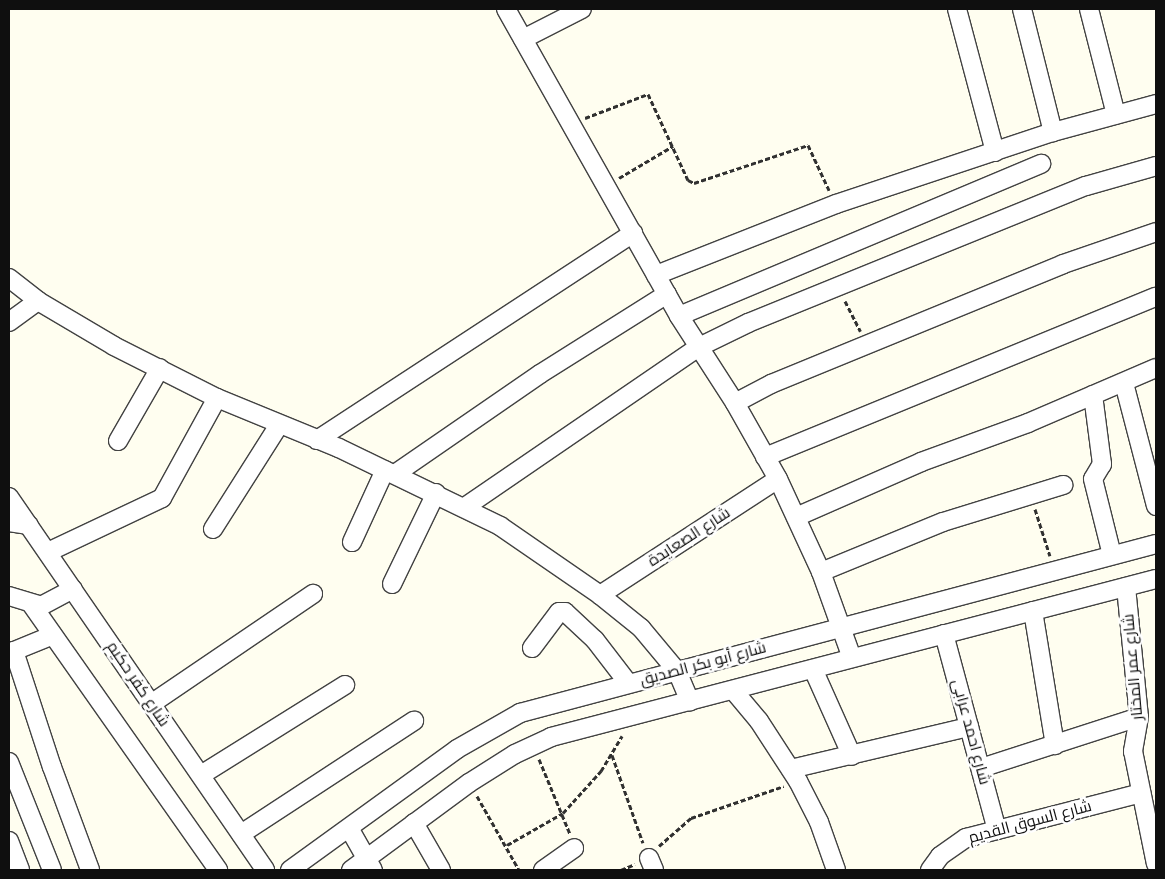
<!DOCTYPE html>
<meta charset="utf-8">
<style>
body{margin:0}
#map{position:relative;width:1165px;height:879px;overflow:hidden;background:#fffef0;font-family:"Times New Roman",Cairo,serif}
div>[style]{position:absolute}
.path>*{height:3px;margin-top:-1.5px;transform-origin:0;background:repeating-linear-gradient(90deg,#313131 0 5px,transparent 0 7.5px)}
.roads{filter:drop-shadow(1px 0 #424242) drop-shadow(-1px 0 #424242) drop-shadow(0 1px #424242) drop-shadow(0 -1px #424242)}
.street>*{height:18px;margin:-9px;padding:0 9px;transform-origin:9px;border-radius:9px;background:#fff}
span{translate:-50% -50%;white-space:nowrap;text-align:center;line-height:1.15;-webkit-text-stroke:5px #fff;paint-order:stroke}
.street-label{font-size:16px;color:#0f0f0f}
.frame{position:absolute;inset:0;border:10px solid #0f0f0f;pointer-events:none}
</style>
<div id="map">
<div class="path">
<i style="left:585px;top:118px;width:67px;rotate:-20.9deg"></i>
<i style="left:648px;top:94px;width:95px;rotate:65.1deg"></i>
<i style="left:688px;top:180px;width:7px;rotate:27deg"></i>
<i style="left:694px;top:183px;width:120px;rotate:-18.4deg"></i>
<i style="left:808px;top:145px;width:50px;rotate:65deg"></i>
<i style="left:619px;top:178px;width:63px;rotate:-30.7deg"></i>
<i style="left:845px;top:301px;width:34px;rotate:63deg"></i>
<i style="left:1035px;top:509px;width:49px;rotate:72.3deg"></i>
<i style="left:612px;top:755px;width:93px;rotate:70.6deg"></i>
<i style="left:539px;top:759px;width:81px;rotate:67.5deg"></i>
<i style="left:477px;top:796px;width:85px;rotate:60.4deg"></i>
<i style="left:507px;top:845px;width:64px;rotate:-29.7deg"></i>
<i style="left:563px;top:813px;width:57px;rotate:-47.9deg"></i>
<i style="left:601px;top:771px;width:41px;rotate:-59deg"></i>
<i style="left:659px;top:846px;width:43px;rotate:-41.2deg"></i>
<i style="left:691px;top:818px;width:98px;rotate:-19deg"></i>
<i style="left:621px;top:870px;width:15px;rotate:-23deg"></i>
</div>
<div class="roads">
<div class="street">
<i style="left:506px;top:9px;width:352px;rotate:60.6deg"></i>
<i style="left:679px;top:316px;width:103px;rotate:57.2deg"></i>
<i style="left:735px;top:403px;width:87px;rotate:60.5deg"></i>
<i style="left:778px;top:479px;width:102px;rotate:65.2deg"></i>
<i style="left:821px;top:572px;width:91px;rotate:70.2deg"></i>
<i style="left:957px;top:9px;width:148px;rotate:75.1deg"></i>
<i style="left:1022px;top:9px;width:127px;rotate:75.9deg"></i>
<i style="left:1089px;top:9px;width:109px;rotate:75.7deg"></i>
<i style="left:523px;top:39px;width:66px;rotate:-27deg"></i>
<i style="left:656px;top:275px;width:193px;rotate:-21.5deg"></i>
<i style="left:836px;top:204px;width:229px;rotate:-18.4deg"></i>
<i style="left:1053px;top:132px;width:107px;rotate:-15.2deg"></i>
<i style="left:9px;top:278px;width:37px;rotate:38deg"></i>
<i style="left:38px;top:301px;width:88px;rotate:30.6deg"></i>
<i style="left:114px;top:346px;width:115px;rotate:26.8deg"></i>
<i style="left:217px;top:398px;width:132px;rotate:22.3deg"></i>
<i style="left:339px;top:448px;width:179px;rotate:25.8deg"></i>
<i style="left:500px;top:526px;width:121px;rotate:34.6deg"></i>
<i style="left:600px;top:595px;width:53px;rotate:38.8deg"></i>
<i style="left:641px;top:628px;width:56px;rotate:50.1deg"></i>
<i style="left:677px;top:671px;width:33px;rotate:67deg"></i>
<i style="left:679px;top:316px;width:393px;rotate:-22.8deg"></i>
<i style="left:9px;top:322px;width:36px;rotate:-36deg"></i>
<i style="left:1124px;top:383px;width:127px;rotate:75.4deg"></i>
<i style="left:1093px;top:395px;width:70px;rotate:82.6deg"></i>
<i style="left:1102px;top:464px;width:17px;rotate:121deg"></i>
<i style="left:1093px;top:479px;width:78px;rotate:76deg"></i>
<i style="left:735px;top:403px;width:41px;rotate:-27.8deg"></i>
<i style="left:771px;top:384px;width:316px;rotate:-22.3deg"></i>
<i style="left:1063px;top:264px;width:98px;rotate:-19deg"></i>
<i style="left:317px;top:440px;width:378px;rotate:-33.2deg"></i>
<i style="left:118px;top:441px;width:84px;rotate:-60.1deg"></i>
<i style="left:765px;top:457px;width:422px;rotate:-22.3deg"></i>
<i style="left:395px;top:474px;width:176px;rotate:-34.6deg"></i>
<i style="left:540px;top:374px;width:150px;rotate:-32.2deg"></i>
<i style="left:9px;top:497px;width:452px;rotate:55.5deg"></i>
<i style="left:465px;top:507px;width:283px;rotate:-34.4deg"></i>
<i style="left:699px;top:347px;width:55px;rotate:-26.1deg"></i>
<i style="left:748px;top:323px;width:365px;rotate:-22.1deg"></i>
<i style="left:1086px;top:186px;width:73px;rotate:-15.9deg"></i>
<i style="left:796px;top:517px;width:137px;rotate:-23.7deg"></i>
<i style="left:921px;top:462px;width:114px;rotate:-20deg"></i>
<i style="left:1028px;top:423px;width:139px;rotate:-23.3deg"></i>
<i style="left:9px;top:522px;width:20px;rotate:9deg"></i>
<i style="left:213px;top:529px;width:123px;rotate:-57.6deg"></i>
<i style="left:352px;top:542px;width:79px;rotate:-65.4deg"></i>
<i style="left:48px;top:552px;width:126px;rotate:-25.3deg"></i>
<i style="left:162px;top:498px;width:114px;rotate:-61.2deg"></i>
<i style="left:821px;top:572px;width:132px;rotate:-22.3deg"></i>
<i style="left:943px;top:522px;width:126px;rotate:-17.1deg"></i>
<i style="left:392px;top:584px;width:101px;rotate:-64.2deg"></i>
<i style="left:1126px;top:587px;width:131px;rotate:84.3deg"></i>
<i style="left:1139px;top:717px;width:35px;rotate:100deg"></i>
<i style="left:1133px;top:751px;width:115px;rotate:78.5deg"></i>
<i style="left:600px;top:595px;width:212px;rotate:-33.1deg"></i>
<i style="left:9px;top:596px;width:34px;rotate:17deg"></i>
<i style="left:41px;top:606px;width:36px;rotate:-28deg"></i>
<i style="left:32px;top:605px;width:324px;rotate:54.9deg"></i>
<i style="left:1033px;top:611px;width:136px;rotate:80.7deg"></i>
<i style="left:944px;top:634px;width:203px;rotate:74.9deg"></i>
<i style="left:532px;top:648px;width:45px;rotate:-53.1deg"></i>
<i style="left:559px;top:612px;width:6px"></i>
<i style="left:565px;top:612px;width:41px;rotate:43deg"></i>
<i style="left:595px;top:640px;width:54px;rotate:52.5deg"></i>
<i style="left:14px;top:651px;width:42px;rotate:-22.3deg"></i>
<i style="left:9px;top:652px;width:5px;rotate:-11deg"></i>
<i style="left:14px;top:651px;width:122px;rotate:71.9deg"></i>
<i style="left:52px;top:767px;width:110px;rotate:69.7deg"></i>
<i style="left:813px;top:669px;width:95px;rotate:65.9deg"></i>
<i style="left:733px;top:690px;width:40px;rotate:50deg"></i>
<i style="left:759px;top:721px;width:72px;rotate:57deg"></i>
<i style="left:798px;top:781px;width:46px;rotate:62.9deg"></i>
<i style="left:819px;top:822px;width:51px;rotate:70.5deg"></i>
<i style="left:151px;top:704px;width:196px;rotate:-34.2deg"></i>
<i style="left:9px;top:762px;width:116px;rotate:68.3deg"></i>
<i style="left:981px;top:768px;width:166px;rotate:-17.9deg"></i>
<i style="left:791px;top:769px;width:183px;rotate:-13.3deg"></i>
<i style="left:201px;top:775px;width:170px;rotate:-32deg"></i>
<i style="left:414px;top:823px;width:54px;rotate:60.1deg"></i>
<i style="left:349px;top:828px;width:48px;rotate:60.3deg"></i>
<i style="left:241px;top:834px;width:207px;rotate:-33.2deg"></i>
<i style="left:9px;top:841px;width:31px;rotate:69deg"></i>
<i style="left:649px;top:858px;width:13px;rotate:67deg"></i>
<i style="left:290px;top:870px;width:206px;rotate:-35.9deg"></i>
<i style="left:457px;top:749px;width:73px;rotate:-29.7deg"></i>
<i style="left:520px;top:713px;width:658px;rotate:-14.88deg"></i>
<i style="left:351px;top:870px;width:147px;rotate:-36.4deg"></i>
<i style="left:469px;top:783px;width:54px;rotate:-32.2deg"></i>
<i style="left:515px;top:754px;width:40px;rotate:-25deg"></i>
<i style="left:551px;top:737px;width:625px;rotate:-14.64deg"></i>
<i style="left:543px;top:870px;width:38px;rotate:-35deg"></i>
<i style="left:930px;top:870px;width:17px;rotate:-54deg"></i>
<i style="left:940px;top:856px;width:32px;rotate:-35deg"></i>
<i style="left:966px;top:838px;width:181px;rotate:-14.4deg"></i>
</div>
</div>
<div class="street-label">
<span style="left:689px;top:537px;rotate:-33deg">شارع الصعايدة</span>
<span style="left:703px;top:664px;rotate:-15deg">شارع أبو بكر الصديق</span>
<span style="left:1133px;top:667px;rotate:-95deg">شارع عمر المختار</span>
<span style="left:138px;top:684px;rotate:56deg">شارع كفر حكيم</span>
<span style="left:971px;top:732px;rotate:75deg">شارع احمد عرابى</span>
<span style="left:1030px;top:822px;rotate:-15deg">شارع السوق القديم</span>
</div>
<div class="frame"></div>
</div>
